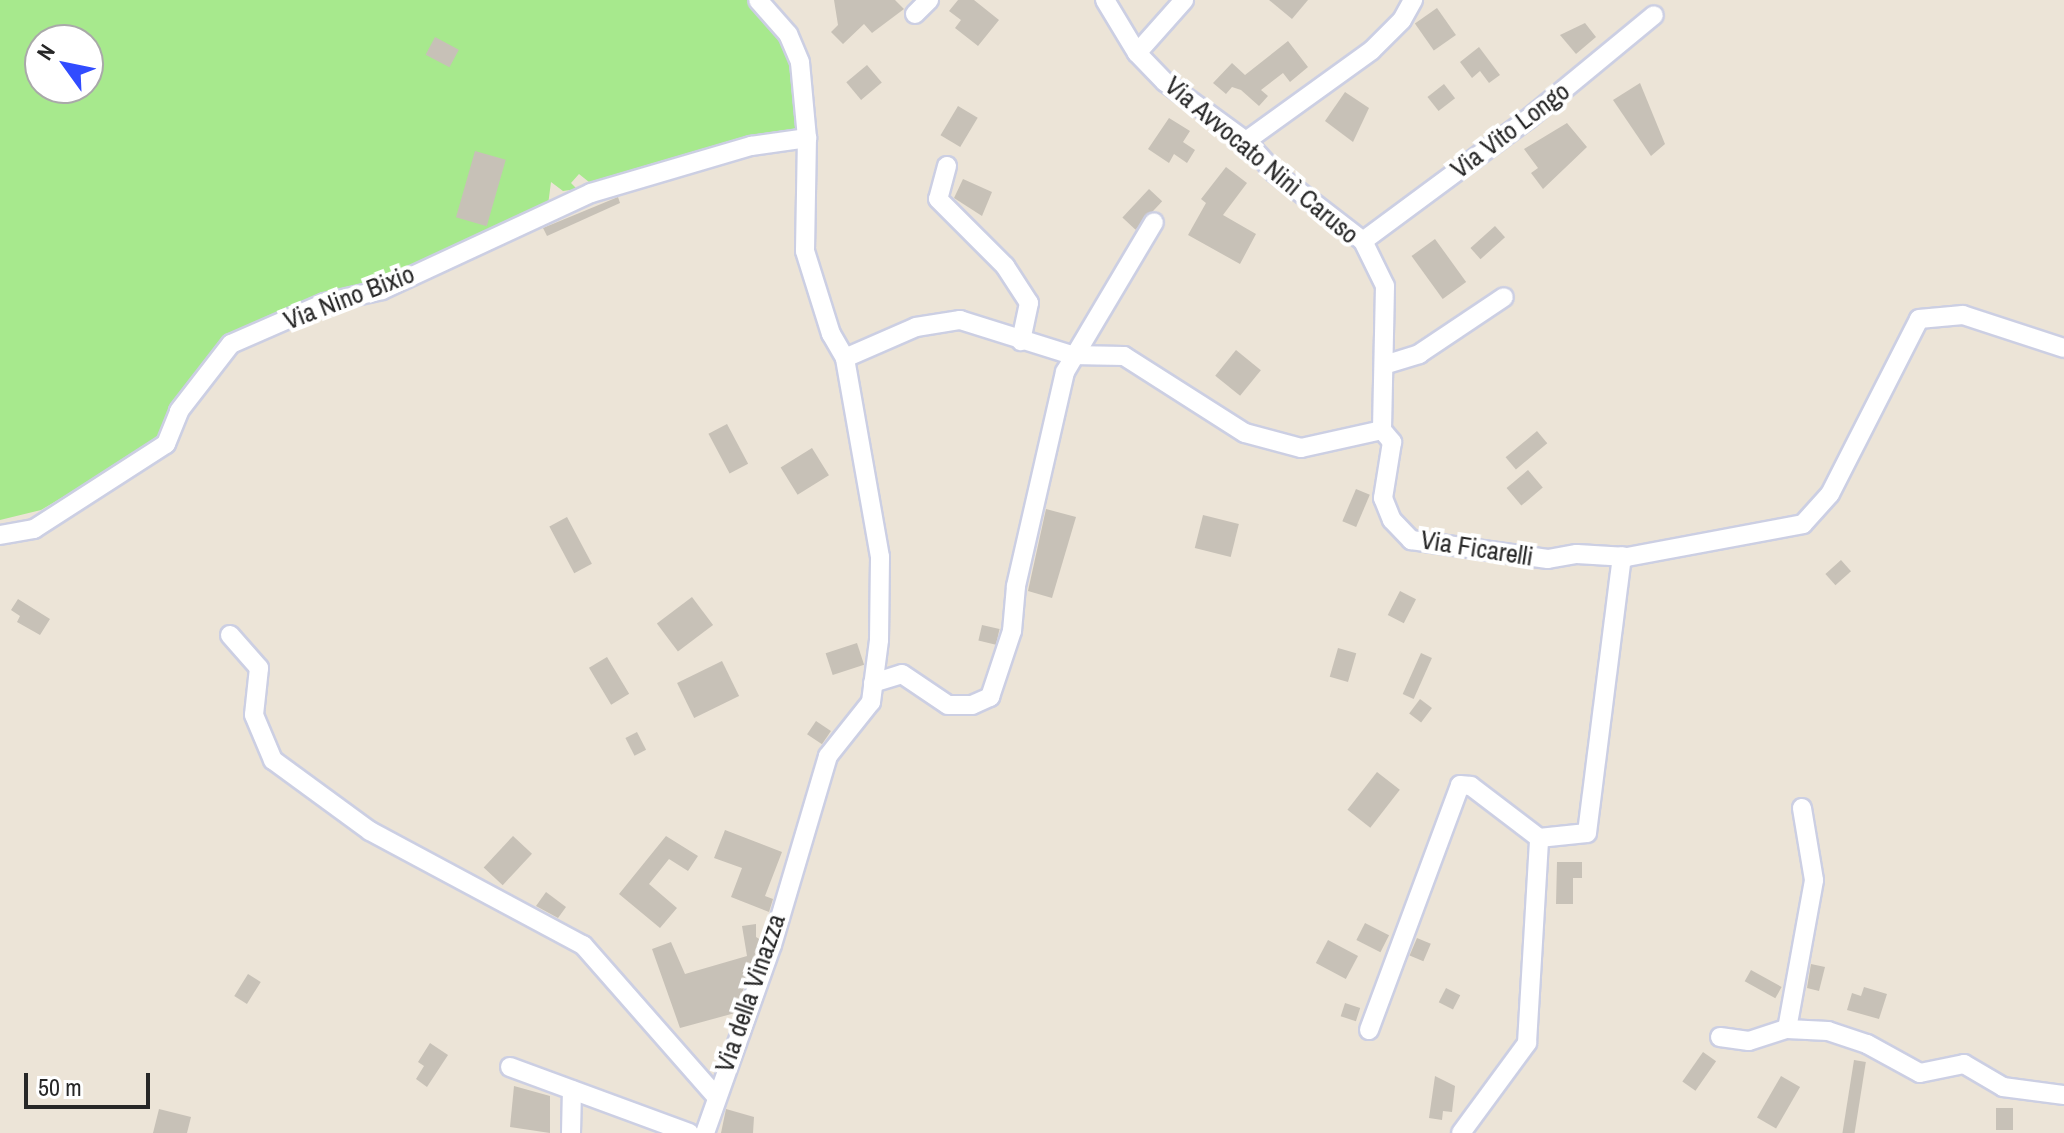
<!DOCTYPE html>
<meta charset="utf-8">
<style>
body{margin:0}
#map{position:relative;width:2064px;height:1133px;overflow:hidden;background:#ece4d7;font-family:"Archivo Narrow",sans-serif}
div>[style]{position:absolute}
.green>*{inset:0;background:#a7e98d}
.building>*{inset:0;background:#c7c1b7;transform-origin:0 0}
.roads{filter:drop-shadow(2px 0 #cccfe3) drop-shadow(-2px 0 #cccfe3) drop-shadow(0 2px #cccfe3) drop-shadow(0 -2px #cccfe3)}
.minor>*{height:18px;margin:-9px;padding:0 9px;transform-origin:9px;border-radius:9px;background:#fff}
span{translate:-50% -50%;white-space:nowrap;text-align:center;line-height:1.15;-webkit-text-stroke:8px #fff;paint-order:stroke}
.street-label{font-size:26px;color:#272727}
.north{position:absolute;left:24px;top:24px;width:80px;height:80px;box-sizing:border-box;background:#fff;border:2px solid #a9a9a9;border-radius:50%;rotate:303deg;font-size:22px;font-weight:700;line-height:32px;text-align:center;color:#272727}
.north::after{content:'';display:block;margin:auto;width:28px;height:36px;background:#314cff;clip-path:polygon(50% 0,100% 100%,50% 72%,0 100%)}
.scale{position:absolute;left:24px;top:1073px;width:126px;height:36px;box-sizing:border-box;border:4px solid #272727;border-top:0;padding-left:10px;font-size:24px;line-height:28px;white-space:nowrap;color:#272727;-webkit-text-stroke:6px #fff;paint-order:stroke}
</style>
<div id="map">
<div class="green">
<i style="clip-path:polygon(evenodd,0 0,749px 0,783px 39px,793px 62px,797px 128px,594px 186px,579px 174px,571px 183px,577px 189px,563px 191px,551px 182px,548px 205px,382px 284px,227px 338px,173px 406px,161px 439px,41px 510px,0 520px,0 0,40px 40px,88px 40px,88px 88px,40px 88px,40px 40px)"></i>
</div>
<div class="building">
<i style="clip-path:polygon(834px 0,895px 0,904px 9px,872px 33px,864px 24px,843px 44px,831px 32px,838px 25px)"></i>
<i style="clip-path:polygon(958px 0,974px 0,999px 20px,978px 46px,955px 28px,961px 20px,949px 11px)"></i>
<i style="clip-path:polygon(1269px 0,1308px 0,1292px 19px)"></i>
<i style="left:1437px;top:8px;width:33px;height:27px;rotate:55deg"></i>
<i style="clip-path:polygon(1585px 23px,1596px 37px,1576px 54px,1560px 35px)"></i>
<i style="left:435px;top:37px;width:27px;height:20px;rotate:28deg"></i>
<i style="clip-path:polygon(1288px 41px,1308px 67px,1290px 82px,1283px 73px,1261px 90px,1268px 96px,1259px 106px,1241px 90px,1232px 87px,1226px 94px,1213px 83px,1232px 63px,1245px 75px)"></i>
<i style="clip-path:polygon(1479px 47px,1500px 75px,1489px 83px,1480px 71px,1472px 78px,1460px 62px)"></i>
<i style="left:867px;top:65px;width:23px;height:27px;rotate:50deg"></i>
<i style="clip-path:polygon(1640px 83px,1665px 144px,1651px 156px,1613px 100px)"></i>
<i style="left:1444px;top:84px;width:18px;height:21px;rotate:52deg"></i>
<i style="clip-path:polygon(1345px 92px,1369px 108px,1353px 142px,1325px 121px)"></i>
<i style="left:958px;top:106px;width:23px;height:34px;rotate:31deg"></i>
<i style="clip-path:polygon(1169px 118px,1190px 131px,1183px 142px,1195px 150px,1187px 163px,1174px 154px,1169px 163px,1148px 149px)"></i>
<i style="clip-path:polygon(1567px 123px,1587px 147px,1543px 189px,1531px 173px,1538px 168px,1524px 149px)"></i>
<i style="left:475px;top:151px;width:32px;height:69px;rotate:16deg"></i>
<i style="clip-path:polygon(1226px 167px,1247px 183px,1223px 215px,1256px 234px,1240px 264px,1188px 235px,1206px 203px,1201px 199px)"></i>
<i style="clip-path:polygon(963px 179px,992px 192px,982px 216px,954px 198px)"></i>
<i style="left:1149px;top:189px;width:18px;height:39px;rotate:43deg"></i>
<i style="clip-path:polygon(618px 197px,620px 203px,547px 236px,543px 228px)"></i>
<i style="left:1495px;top:226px;width:15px;height:33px;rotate:48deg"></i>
<i style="left:1435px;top:239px;width:53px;height:29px;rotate:54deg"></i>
<i style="left:1236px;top:350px;width:32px;height:33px;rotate:39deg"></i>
<i style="left:727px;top:424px;width:45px;height:21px;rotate:62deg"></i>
<i style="left:1537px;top:431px;width:16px;height:41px;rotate:50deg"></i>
<i style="left:812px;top:448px;width:32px;height:37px;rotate:58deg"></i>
<i style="left:1528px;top:470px;width:23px;height:28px;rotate:50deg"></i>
<i style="left:1356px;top:489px;width:15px;height:35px;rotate:23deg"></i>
<i style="clip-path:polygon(1046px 509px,1076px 517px,1052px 598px,1028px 591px)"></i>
<i style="left:1203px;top:515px;width:37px;height:34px;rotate:14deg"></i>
<i style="left:567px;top:517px;width:53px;height:20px;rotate:62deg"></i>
<i style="left:1841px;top:560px;width:15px;height:21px;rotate:48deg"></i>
<i style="left:1400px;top:591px;width:18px;height:27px;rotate:27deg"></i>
<i style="left:692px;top:597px;width:35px;height:44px;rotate:53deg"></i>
<i style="clip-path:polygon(18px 599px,50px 619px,40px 635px,17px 622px,20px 616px,11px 610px)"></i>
<i style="left:982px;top:625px;width:18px;height:16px;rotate:13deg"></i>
<i style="left:857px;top:643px;width:23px;height:33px;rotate:72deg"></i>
<i style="left:1338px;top:648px;width:19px;height:30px;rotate:16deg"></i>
<i style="left:1421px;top:653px;width:12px;height:45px;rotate:24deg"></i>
<i style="left:607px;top:657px;width:43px;height:21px;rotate:59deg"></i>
<i style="left:722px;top:661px;width:39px;height:50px;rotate:64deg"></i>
<i style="left:1420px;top:699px;width:15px;height:18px;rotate:37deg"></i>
<i style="left:816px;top:721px;width:18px;height:16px;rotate:34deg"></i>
<i style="left:637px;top:732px;width:20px;height:13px;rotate:63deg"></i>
<i style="left:1377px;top:772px;width:29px;height:48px;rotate:38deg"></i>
<i style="clip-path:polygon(725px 830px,782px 852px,765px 896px,773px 899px,769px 912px,731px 897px,742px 868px,714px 858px)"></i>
<i style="left:513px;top:836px;width:26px;height:43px;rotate:43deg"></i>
<i style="clip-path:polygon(666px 836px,698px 856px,688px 871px,669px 859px,649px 884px,677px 908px,660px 928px,619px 894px)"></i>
<i style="clip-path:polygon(1557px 862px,1582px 862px,1582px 878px,1573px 878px,1573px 904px,1556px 904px)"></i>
<i style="clip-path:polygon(546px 892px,566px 907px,558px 918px,536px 906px)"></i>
<i style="left:1365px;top:923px;width:27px;height:19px;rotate:27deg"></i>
<i style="clip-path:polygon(756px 924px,756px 937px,761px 940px,735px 1013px,680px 1028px,652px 949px,671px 942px,685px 974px,747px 956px,742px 926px)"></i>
<i style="left:1417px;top:938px;width:15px;height:19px;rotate:23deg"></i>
<i style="left:1328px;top:940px;width:34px;height:26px;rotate:28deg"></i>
<i style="clip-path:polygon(1811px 964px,1825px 967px,1819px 991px,1807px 988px)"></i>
<i style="left:1751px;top:970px;width:35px;height:13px;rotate:29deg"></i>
<i style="left:248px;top:974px;width:15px;height:26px;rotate:32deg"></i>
<i style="clip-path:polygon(1864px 987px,1887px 994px,1879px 1019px,1847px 1010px,1852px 993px,1861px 996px)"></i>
<i style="left:1446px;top:988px;width:16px;height:16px;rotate:27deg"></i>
<i style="left:1345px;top:1003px;width:16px;height:14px;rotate:18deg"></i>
<i style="clip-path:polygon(430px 1043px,448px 1055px,427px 1087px,416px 1079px,424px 1066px,418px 1062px)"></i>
<i style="left:1703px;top:1052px;width:16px;height:36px;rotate:35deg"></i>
<i style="left:1854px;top:1060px;width:12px;height:74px;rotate:9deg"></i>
<i style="clip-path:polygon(1435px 1076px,1455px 1086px,1452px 1112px,1443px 1111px,1442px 1120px,1429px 1118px)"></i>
<i style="left:1781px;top:1076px;width:22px;height:48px;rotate:30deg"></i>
<i style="clip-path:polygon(514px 1086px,550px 1096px,550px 1133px,510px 1127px)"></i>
<i style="left:1996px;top:1108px;width:17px;height:22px"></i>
<i style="clip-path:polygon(159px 1109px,191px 1117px,187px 1133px,153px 1133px)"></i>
<i style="clip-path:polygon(726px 1109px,754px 1117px,753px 1133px,721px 1133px)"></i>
</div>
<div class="roads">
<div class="minor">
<i style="left:1105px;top:0;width:62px;rotate:58.9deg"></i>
<i style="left:1137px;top:53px;width:40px;rotate:46deg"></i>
<i style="left:1165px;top:82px;width:100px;rotate:36.1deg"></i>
<i style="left:1246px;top:141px;width:43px;rotate:47.8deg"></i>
<i style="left:1275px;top:173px;width:111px;rotate:37.7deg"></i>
<i style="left:1363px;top:241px;width:50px;rotate:63.9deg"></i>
<i style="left:1385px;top:286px;width:144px;rotate:91.2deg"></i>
<i style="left:915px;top:14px;width:20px;rotate:-45deg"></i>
<i style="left:1137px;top:53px;width:71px;rotate:-48.4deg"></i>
<i style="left:1246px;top:141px;width:155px;rotate:-35.8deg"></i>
<i style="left:1372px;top:50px;width:42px;rotate:-45deg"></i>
<i style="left:1402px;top:20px;width:23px;rotate:-61deg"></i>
<i style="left:947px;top:166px;width:34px;rotate:105deg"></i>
<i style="left:938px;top:199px;width:95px;rotate:45deg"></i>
<i style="left:1005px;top:266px;width:44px;rotate:57deg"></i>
<i style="left:1029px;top:303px;width:39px;rotate:102deg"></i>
<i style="left:1363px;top:241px;width:205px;rotate:-36.5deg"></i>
<i style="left:1528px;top:119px;width:163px;rotate:-39.5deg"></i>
<i style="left:845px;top:358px;width:77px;rotate:-23.6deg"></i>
<i style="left:916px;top:327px;width:45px;rotate:-9deg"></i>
<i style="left:960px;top:320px;width:117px;rotate:17.4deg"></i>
<i style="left:1072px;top:355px;width:52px;rotate:1.1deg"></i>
<i style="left:1124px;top:356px;width:143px;rotate:32.5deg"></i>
<i style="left:1245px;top:433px;width:58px;rotate:15deg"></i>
<i style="left:1301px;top:448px;width:83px;rotate:-12.5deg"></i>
<i style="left:1382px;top:430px;width:16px;rotate:50deg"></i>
<i style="left:1392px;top:442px;width:57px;rotate:99.1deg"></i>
<i style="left:1383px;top:498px;width:24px;rotate:68deg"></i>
<i style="left:1392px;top:520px;width:28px;rotate:46deg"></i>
<i style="left:1411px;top:540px;width:138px;rotate:7.9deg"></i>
<i style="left:1548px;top:559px;width:29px;rotate:-10deg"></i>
<i style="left:1577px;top:554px;width:50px;rotate:3.4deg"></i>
<i style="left:1627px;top:557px;width:179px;rotate:-10.6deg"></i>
<i style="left:1803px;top:524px;width:40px;rotate:-48deg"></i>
<i style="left:1830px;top:494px;width:196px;rotate:-63deg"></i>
<i style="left:1919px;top:319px;width:44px;rotate:-5.2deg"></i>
<i style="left:1963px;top:315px;width:106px;rotate:18.1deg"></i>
<i style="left:1384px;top:365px;width:37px;rotate:-17deg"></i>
<i style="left:1419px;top:354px;width:102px;rotate:-33.8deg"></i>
<i style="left:0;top:535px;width:35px;rotate:-10deg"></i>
<i style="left:34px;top:529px;width:157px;rotate:-32.8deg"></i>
<i style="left:166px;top:444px;width:35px;rotate:-68deg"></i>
<i style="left:179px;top:411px;width:85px;rotate:-52.2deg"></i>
<i style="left:231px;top:344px;width:103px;rotate:-23.6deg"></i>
<i style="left:325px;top:303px;width:58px;rotate:-12.8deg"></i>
<i style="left:382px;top:290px;width:230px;rotate:-24.9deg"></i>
<i style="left:591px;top:193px;width:167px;rotate:-16.4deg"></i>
<i style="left:751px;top:146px;width:57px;rotate:-8.1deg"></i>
<i style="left:230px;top:635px;width:44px;rotate:48.7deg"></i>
<i style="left:259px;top:668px;width:47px;rotate:96.1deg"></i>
<i style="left:254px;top:715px;width:49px;rotate:67.1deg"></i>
<i style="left:273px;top:760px;width:120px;rotate:36.2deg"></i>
<i style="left:370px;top:831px;width:242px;rotate:28.2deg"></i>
<i style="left:583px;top:945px;width:200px;rotate:48.7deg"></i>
<i style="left:873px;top:683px;width:30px;rotate:-17deg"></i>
<i style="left:902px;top:674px;width:55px;rotate:34deg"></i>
<i style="left:948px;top:705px;width:24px"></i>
<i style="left:972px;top:705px;width:20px;rotate:-24deg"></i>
<i style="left:990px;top:697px;width:70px;rotate:-71.6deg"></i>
<i style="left:1012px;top:631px;width:45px;rotate:-84.9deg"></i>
<i style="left:1016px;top:586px;width:220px;rotate:-77.1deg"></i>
<i style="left:1065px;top:372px;width:174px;rotate:-59.3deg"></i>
<i style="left:1787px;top:1029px;width:151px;rotate:-79.7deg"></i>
<i style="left:1814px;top:880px;width:73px;rotate:-99.5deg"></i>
<i style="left:1369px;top:1030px;width:261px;rotate:-69.6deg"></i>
<i style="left:1460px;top:785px;width:11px;rotate:5deg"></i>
<i style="left:1471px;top:786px;width:86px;rotate:37.4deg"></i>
<i style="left:1720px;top:1037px;width:29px;rotate:8deg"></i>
<i style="left:1749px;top:1041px;width:40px;rotate:-18deg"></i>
<i style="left:1787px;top:1029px;width:41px;rotate:2.8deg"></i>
<i style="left:1828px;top:1031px;width:41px;rotate:18.4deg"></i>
<i style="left:1867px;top:1044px;width:60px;rotate:28.7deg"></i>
<i style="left:1920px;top:1073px;width:45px;rotate:-11.6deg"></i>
<i style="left:1964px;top:1064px;width:45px;rotate:30.5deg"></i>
<i style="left:2003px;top:1087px;width:62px;rotate:7.5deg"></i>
<i style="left:510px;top:1067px;width:191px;rotate:20.2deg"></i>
<i style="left:571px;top:1133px;width:43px;rotate:-88.7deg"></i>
<i style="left:705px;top:1133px;width:200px;rotate:-70.4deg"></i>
<i style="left:772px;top:945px;width:197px;rotate:-73.5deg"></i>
<i style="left:828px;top:756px;width:69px;rotate:-51.5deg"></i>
<i style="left:871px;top:702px;width:63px;rotate:-82.6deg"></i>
<i style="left:879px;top:640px;width:83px;rotate:-89.3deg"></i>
<i style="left:880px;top:557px;width:202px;rotate:-100deg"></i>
<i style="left:845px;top:358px;width:28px;rotate:-120deg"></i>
<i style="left:831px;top:334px;width:87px;rotate:-107.4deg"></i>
<i style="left:805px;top:251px;width:113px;rotate:-89deg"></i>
<i style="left:807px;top:138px;width:76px;rotate:-95.3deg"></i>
<i style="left:800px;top:62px;width:30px;rotate:-113deg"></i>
<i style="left:788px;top:34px;width:45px;rotate:-131.4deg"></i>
<i style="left:1461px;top:1133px;width:112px;rotate:-53.7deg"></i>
<i style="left:1527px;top:1043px;width:205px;rotate:-86.6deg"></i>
<i style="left:1539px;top:838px;width:48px;rotate:-5.9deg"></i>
<i style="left:1587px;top:833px;width:279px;rotate:-82.8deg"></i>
</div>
</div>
<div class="street-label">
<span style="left:1510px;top:130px;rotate:-37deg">Via Vito Longo</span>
<span style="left:1262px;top:160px;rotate:40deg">Via Avvocato Ninì Caruso</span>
<span style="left:349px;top:297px;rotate:-21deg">Via Nino Bixio</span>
<span style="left:1477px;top:548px;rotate:9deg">Via Ficarelli</span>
<span style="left:750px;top:993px;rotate:-71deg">Via della Vinazza</span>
</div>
<div class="north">N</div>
<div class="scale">50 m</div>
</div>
